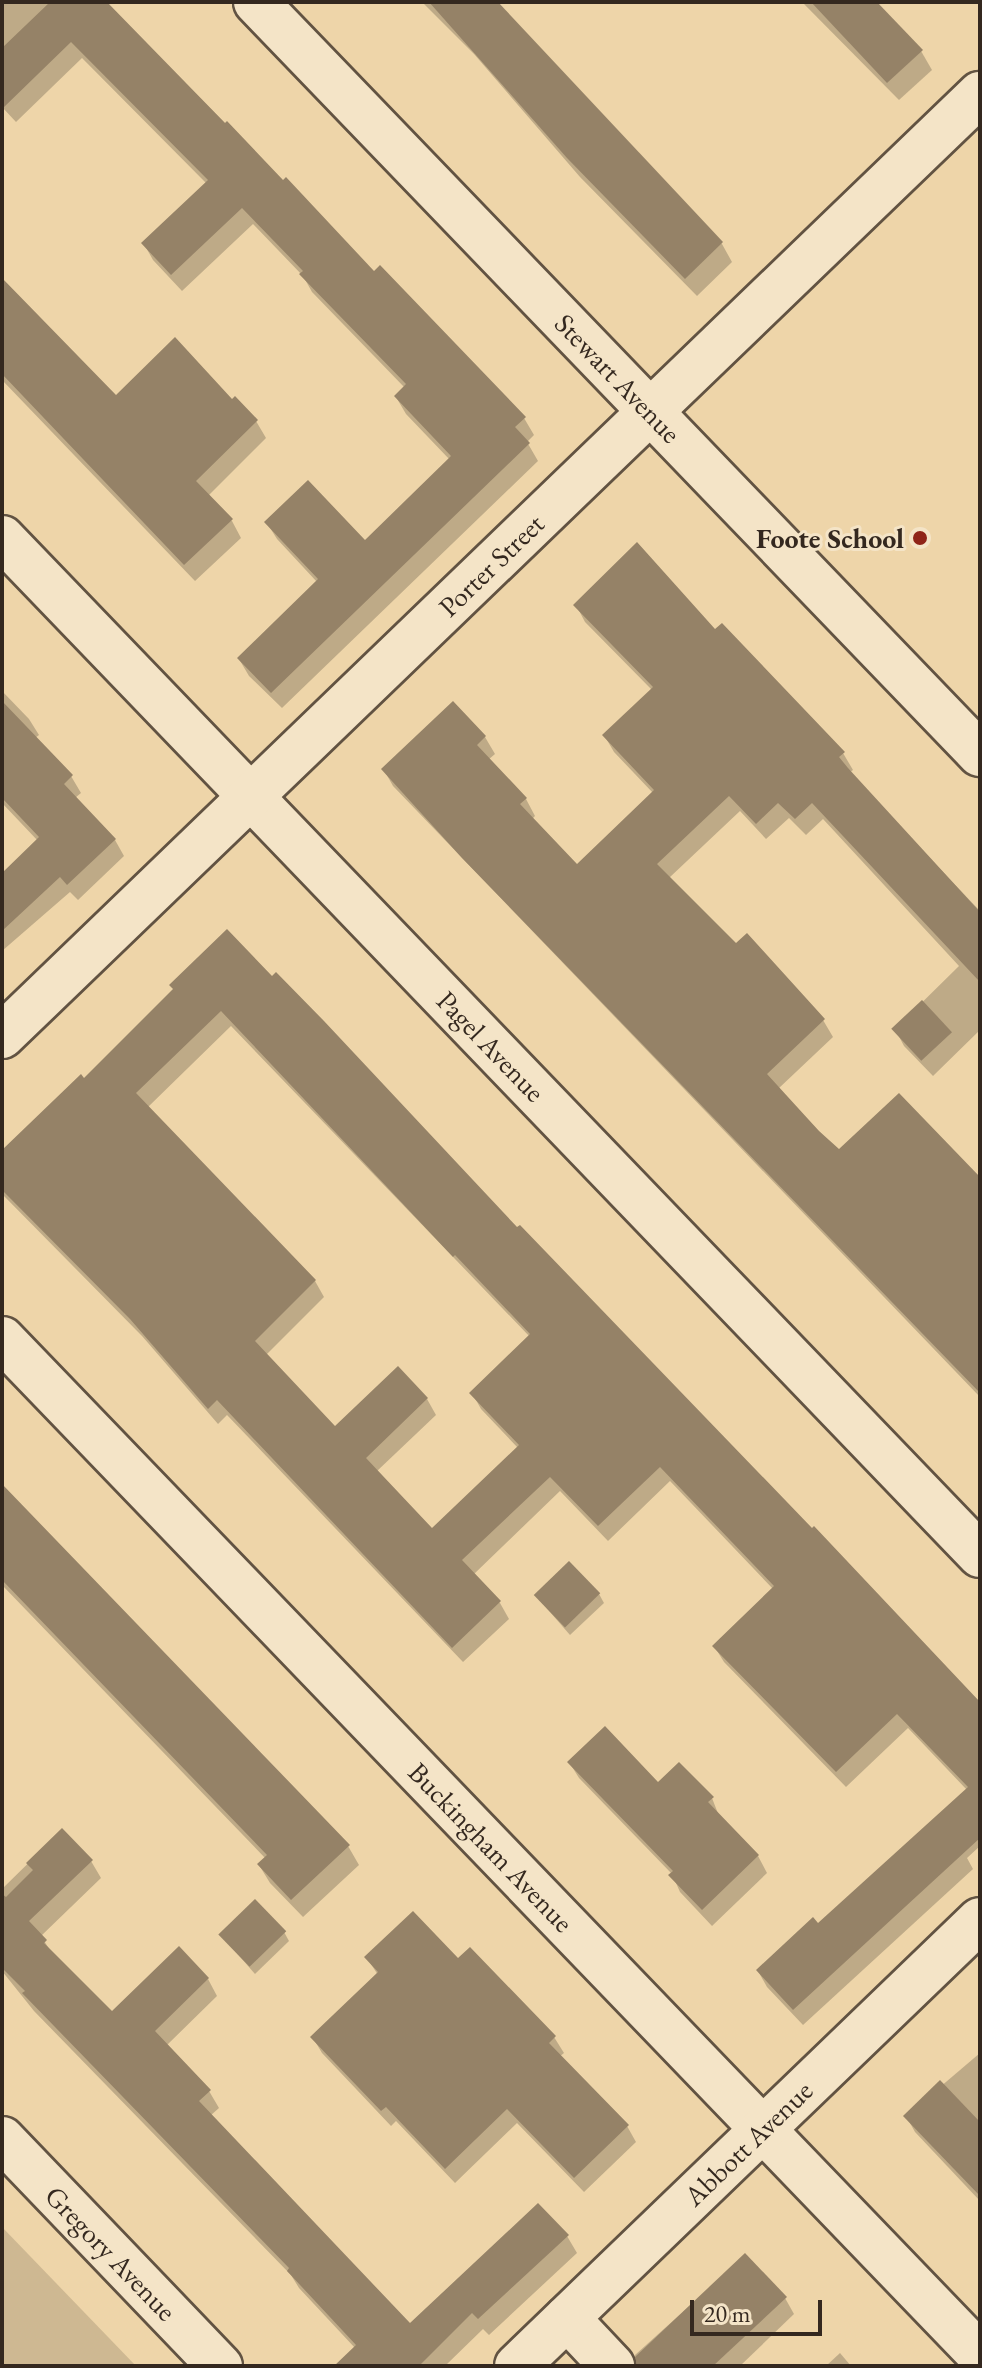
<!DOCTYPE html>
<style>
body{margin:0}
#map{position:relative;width:982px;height:2368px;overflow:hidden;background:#eed5a9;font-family:"EB Garamond",serif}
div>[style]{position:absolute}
.green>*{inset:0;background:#ceb892}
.shadow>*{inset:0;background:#0003}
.building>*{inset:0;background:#958267;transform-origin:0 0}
.roads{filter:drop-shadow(2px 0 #625342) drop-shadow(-2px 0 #625342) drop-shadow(0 2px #625342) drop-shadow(0 -2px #625342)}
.minor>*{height:44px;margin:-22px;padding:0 22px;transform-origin:22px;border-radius:22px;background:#f4e4c7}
.dots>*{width:22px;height:22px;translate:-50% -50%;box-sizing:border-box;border:4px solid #f4e4c7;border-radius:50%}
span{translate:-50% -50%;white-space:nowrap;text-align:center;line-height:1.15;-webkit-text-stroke:6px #f4e4c7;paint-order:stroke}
.street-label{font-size:28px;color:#34281f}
.poi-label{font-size:28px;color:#34281f;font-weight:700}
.right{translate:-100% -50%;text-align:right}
.frame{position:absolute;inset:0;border:4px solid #34281f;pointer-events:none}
.scale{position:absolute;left:690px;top:2300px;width:132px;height:36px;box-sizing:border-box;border:4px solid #34281f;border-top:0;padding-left:10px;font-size:24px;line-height:28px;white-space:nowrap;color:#34281f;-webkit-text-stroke:6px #f4e4c7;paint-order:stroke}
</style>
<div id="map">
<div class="green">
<i style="clip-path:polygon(2px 2227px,136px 2366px,2px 2366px)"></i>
</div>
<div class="shadow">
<i style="clip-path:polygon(2px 2px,105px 2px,374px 274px,524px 418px,534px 435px,527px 442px,538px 461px,282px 708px,249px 676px,239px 659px,317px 582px,277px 539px,267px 523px,365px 543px,450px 460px,406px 414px,396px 397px,405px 388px,312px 292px,303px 276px,253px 224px,182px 291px,153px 260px,144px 244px,207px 184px,82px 58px,16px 122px,2px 107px)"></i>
<i style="clip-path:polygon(422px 2px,497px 2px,590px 106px,722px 244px,732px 262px,697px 296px,580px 177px,474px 54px)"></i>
<i style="clip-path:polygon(802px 2px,875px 2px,921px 51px,932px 70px,899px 100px)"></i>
<i style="clip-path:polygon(2px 279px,115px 397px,232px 402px,256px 421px,266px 438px,208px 496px,232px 521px,241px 538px,195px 581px,2px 380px)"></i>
<i style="clip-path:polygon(576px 605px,715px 632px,843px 753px,853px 770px,849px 773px,980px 911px,980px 1030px,933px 1076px,904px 1046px,895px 1029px,959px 966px,823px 819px,806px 835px,789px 818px,766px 839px,740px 811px,669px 878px,736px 946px,823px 1020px,833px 1037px,778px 1089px,839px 1152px,980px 1179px,980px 1397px,393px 786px,384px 770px,453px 704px,485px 737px,495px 754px,488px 760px,526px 799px,535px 816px,532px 819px,577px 866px,653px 793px,614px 752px,604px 735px,652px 690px,585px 622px)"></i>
<i style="clip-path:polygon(2px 691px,29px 719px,39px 735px,35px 738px,71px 776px,81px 793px,75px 798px,115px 840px,124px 856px,78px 900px,70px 892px,2px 951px,2px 876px,38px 841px,2px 803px)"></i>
<i style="clip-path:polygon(evenodd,227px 932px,980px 1705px,980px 1846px,967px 1858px,973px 1869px,803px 2025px,767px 1987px,758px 1971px,818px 1925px,967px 1790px,908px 1728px,846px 1787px,724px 1662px,714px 1646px,774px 1590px,670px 1481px,608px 1541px,560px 1491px,473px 1575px,500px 1603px,509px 1619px,463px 1662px,227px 1415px,218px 1424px,142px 1336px,2px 1194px,2px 1153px,84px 1081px,175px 991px,227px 932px,231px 1026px,530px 1337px,472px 1393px,481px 1409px,518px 1448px,432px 1531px,376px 1472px,436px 1415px,427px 1399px,335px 1429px,266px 1355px,324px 1297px,315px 1281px,147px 1108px,231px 1026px)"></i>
<i style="clip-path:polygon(2px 1486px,348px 1846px,359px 1865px,303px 1917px,270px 1883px,259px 1865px,266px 1859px,2px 1585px)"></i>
<i style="clip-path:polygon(599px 1594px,604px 1603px,570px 1635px,536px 1596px)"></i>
<i style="clip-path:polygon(569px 1762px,712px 1798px,719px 1816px,758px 1856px,767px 1873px,712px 1926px,680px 1892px,672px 1874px,579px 1778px)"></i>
<i style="clip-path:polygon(62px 1830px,91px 1861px,101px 1878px,41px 1936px,53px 1955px,112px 2013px,208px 1979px,217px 1996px,166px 2046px,209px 2091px,219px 2108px,210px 2116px,410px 2326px,567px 2236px,577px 2253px,489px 2335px,483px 2329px,445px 2366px,357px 2366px,355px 2348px,299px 2288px,291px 2275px,34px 2011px,2px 1971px,2px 1889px)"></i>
<i style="clip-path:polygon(284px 1932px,289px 1941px,255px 1974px,221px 1935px)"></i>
<i style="clip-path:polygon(367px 1958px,458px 1961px,554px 2037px,564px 2053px,559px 2057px,627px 2126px,636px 2142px,584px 2192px,517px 2123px,455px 2183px,396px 2121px,391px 2126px,322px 2053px,313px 2038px,378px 1975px)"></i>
<i style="clip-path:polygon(980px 2053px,980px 2201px,915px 2132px,906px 2116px)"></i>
<i style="clip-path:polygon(745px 2256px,785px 2298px,794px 2314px,740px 2366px,637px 2366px,635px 2355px)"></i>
<i style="clip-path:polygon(840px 2353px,851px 2366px,826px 2366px)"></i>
</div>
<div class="building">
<i style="clip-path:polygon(50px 2px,107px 2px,225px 123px,227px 121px,283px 180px,286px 177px,374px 271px,380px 265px,526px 417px,515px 427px,530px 443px,271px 693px,237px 658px,318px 579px,264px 522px,308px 480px,365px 540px,451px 456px,394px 396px,406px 384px,299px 274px,303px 271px,242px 208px,171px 275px,141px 243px,208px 180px,71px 42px,2px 109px,2px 48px)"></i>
<i style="clip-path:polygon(429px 2px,498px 2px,723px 242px,685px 279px,567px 158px)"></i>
<i style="clip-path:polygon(811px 2px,877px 2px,923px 50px,887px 83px)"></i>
<i style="clip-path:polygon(2px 278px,116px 395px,175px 337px,232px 399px,235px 396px,258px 420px,196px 481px,233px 519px,184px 565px,2px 374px)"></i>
<i style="clip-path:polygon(637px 542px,715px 629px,722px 623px,845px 752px,839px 757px,848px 768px,980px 912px,980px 982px,812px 803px,795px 819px,778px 803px,756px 824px,729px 796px,657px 864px,736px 943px,747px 933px,825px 1019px,767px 1074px,819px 1131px,839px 1149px,899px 1093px,980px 1177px,980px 1393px,462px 858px,381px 769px,453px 701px,486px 736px,477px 745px,527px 798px,520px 804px,577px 864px,654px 790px,602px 735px,653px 687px,573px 605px)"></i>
<i style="clip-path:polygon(2px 701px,73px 775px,64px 784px,116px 839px,67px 885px,60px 877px,2px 931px,2px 873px,39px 837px,2px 798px)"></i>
<i style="clip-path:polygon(evenodd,227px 929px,272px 976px,276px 972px,324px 1021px,517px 1227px,520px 1225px,812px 1528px,814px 1526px,980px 1702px,980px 1838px,793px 2010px,756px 1970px,813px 1917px,818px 1923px,968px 1787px,897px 1714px,836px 1772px,712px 1646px,774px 1586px,660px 1467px,598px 1526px,550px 1477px,462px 1560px,501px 1601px,452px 1648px,217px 1400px,208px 1409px,130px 1319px,2px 1190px,2px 1150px,81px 1074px,84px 1078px,173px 989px,169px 985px,227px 929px,221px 1011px,453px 1257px,455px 1255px,530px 1334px,469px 1393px,519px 1445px,432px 1528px,366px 1458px,428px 1398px,398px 1366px,335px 1426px,255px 1341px,316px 1280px,136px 1093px,221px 1011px)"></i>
<i style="left:922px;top:1000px;width:44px;height:42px;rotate:47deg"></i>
<i style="clip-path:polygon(2px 1484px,350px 1845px,291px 1900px,257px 1864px,267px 1855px,2px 1580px)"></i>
<i style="left:569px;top:1561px;width:45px;height:49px;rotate:46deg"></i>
<i style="clip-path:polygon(605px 1726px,658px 1782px,679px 1762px,714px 1797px,708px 1802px,759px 1855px,702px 1910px,668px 1875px,673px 1871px,567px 1762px)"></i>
<i style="clip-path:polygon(62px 1828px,93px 1860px,29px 1921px,47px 1940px,44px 1943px,112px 2011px,179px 1946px,209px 1978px,155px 2031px,211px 2090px,199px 2101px,410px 2323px,538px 2203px,569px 2235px,478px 2319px,472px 2313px,419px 2366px,334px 2366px,356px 2345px,287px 2271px,289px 2268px,22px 1993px,25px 1991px,2px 1968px,2px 1894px,6px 1897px,33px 1870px,26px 1863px)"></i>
<i style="left:255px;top:1899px;width:45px;height:51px;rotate:46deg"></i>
<i style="clip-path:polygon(413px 1911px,458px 1958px,470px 1947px,556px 2036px,549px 2043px,629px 2125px,574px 2178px,507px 2109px,445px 2169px,386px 2107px,381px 2111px,310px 2037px,378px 1972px,364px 1957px)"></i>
<i style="clip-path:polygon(940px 2080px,980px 2122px,980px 2196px,903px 2116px)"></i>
<i style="clip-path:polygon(745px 2253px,787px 2297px,713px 2366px,636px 2366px,635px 2357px)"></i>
</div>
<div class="roads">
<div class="minor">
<i style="left:256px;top:2px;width:1044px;rotate:46.09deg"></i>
<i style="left:2px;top:538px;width:1411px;rotate:46.12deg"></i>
<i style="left:2px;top:1036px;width:1358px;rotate:-43.93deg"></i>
<i style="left:2px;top:1339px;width:1410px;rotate:46.09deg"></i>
<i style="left:2px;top:2139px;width:315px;rotate:46.2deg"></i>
<i style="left:567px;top:2318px;width:66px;rotate:46.8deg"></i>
<i style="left:517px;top:2366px;width:643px;rotate:-43.93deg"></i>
</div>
</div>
<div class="dots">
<i style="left:920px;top:538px;background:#8f2418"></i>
</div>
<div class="street-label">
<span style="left:618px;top:378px;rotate:46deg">Stewart Avenue</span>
<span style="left:491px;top:565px;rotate:-44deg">Porter Street</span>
<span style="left:491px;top:1046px;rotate:46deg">Pagel Avenue</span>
<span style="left:491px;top:1847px;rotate:46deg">Buckingham Avenue</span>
<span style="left:748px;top:2143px;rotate:-44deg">Abbott Avenue</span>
<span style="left:111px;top:2253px;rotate:46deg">Gregory Avenue</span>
</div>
<div class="poi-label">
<span class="right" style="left:904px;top:538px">Foote School</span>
</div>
<div class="frame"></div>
<div class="scale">20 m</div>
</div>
